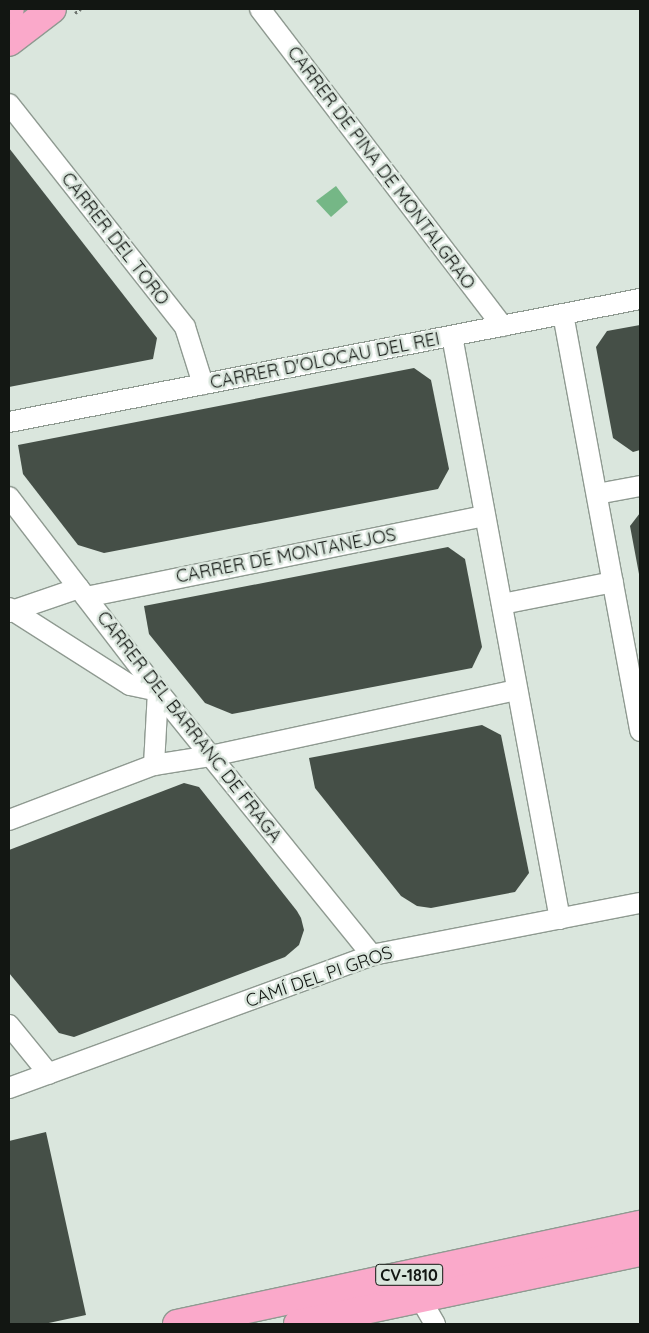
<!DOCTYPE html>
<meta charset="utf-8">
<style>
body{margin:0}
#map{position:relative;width:649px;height:1333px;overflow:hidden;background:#dae6dd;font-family:Quicksand,sans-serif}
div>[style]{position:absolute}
.water>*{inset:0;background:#75b786}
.building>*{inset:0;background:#454f47}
.path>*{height:3px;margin-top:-1.5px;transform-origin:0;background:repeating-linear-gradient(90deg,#6d746e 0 2.5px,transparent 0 5px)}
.roads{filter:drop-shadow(1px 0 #8f9a91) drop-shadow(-1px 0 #8f9a91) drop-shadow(0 1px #8f9a91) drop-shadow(0 -1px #8f9a91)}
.minor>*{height:20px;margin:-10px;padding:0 10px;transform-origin:10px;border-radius:10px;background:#fff}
.primary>*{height:28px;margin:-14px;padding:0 14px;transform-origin:14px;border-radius:14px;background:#faa9ca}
span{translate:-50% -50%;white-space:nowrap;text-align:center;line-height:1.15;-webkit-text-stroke:5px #dae6dd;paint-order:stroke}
.shield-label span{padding:1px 4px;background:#dae6dd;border:1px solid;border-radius:4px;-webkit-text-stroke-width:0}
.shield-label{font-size:16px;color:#121612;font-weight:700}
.street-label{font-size:18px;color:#121612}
.frame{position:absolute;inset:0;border:10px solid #121612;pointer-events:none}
</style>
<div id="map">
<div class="water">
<i style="clip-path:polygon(336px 186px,348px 202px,331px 217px,316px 201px)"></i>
</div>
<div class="building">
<i style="clip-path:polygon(9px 148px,157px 338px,153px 359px,9px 387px)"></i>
<i style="clip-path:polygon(640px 325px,640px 450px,633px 452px,613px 438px,596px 347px,607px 331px)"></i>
<i style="clip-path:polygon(414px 368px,431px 380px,449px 469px,438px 489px,104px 553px,78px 545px,23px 474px,18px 445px)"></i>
<i style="clip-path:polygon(640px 513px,640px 574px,639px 574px,630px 526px)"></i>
<i style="clip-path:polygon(448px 547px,465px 559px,482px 647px,472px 668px,232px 714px,205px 703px,149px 634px,144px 606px)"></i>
<i style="clip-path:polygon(482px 725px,501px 735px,529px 873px,515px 892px,431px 908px,417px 906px,401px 896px,315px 788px,309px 758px)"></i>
<i style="clip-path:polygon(184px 783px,199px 787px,297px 911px,301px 918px,304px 930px,299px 945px,285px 957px,74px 1037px,59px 1033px,9px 973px,9px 850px)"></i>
<i style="clip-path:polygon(46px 1132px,86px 1315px,44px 1324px,9px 1324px,9px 1141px)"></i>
</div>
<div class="path">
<i style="left:75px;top:13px;width:7px;rotate:-34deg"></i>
</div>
<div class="roads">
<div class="minor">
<i style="left:260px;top:9px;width:399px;rotate:52.6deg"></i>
<i style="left:9px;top:104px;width:284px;rotate:51.7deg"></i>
<i style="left:185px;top:327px;width:60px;rotate:72.5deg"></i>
<i style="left:563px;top:314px;width:424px;rotate:79.5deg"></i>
<i style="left:452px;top:336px;width:593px;rotate:79.51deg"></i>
<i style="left:9px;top:422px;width:643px;rotate:-11.03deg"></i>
<i style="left:597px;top:494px;width:44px;rotate:-10.5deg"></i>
<i style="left:9px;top:497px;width:245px;rotate:52.5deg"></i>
<i style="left:158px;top:691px;width:340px;rotate:51deg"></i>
<i style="left:86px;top:597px;width:407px;rotate:-11.5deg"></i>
<i style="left:502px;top:604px;width:113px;rotate:-11.2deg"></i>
<i style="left:9px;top:608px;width:143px;rotate:32.5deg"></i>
<i style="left:130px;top:685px;width:29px;rotate:12deg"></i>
<i style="left:9px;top:612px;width:74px;rotate:-18.9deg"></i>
<i style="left:154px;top:765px;width:74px;rotate:-86.9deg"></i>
<i style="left:9px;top:820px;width:155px;rotate:-20.8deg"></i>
<i style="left:154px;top:765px;width:58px;rotate:-9deg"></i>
<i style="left:211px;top:756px;width:313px;rotate:-12.2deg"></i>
<i style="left:9px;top:1025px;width:63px;rotate:50.8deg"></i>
<i style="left:9px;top:1088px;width:387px;rotate:-20.1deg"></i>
<i style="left:372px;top:955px;width:273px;rotate:-11deg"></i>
<i style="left:420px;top:1298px;width:30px;rotate:60deg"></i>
</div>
<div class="primary">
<i style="left:9px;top:10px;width:1px;rotate:-45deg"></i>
<i style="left:9px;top:42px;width:54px;rotate:-37.5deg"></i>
<i style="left:177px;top:1324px;width:473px;rotate:-12.1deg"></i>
<i style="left:298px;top:1324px;width:349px;rotate:-11.9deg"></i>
</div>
</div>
<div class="shield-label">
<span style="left:409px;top:1275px">CV-1810</span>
</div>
<div class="street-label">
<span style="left:381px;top:168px;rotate:53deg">CARRER DE PINA DE MONTALGRAO</span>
<span style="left:115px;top:239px;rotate:52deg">CARRER DEL TORO</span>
<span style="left:325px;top:361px;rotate:-11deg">CARRER D'OLOCAU DEL REI</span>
<span style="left:286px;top:556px;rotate:-11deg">CARRER DE MONTANEJOS</span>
<span style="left:189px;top:727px;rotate:52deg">CARRER DEL BARRANC DE FRAGA</span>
<span style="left:319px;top:977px;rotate:-19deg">CAMÍ DEL PI GROS</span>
</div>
<div class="frame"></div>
</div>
